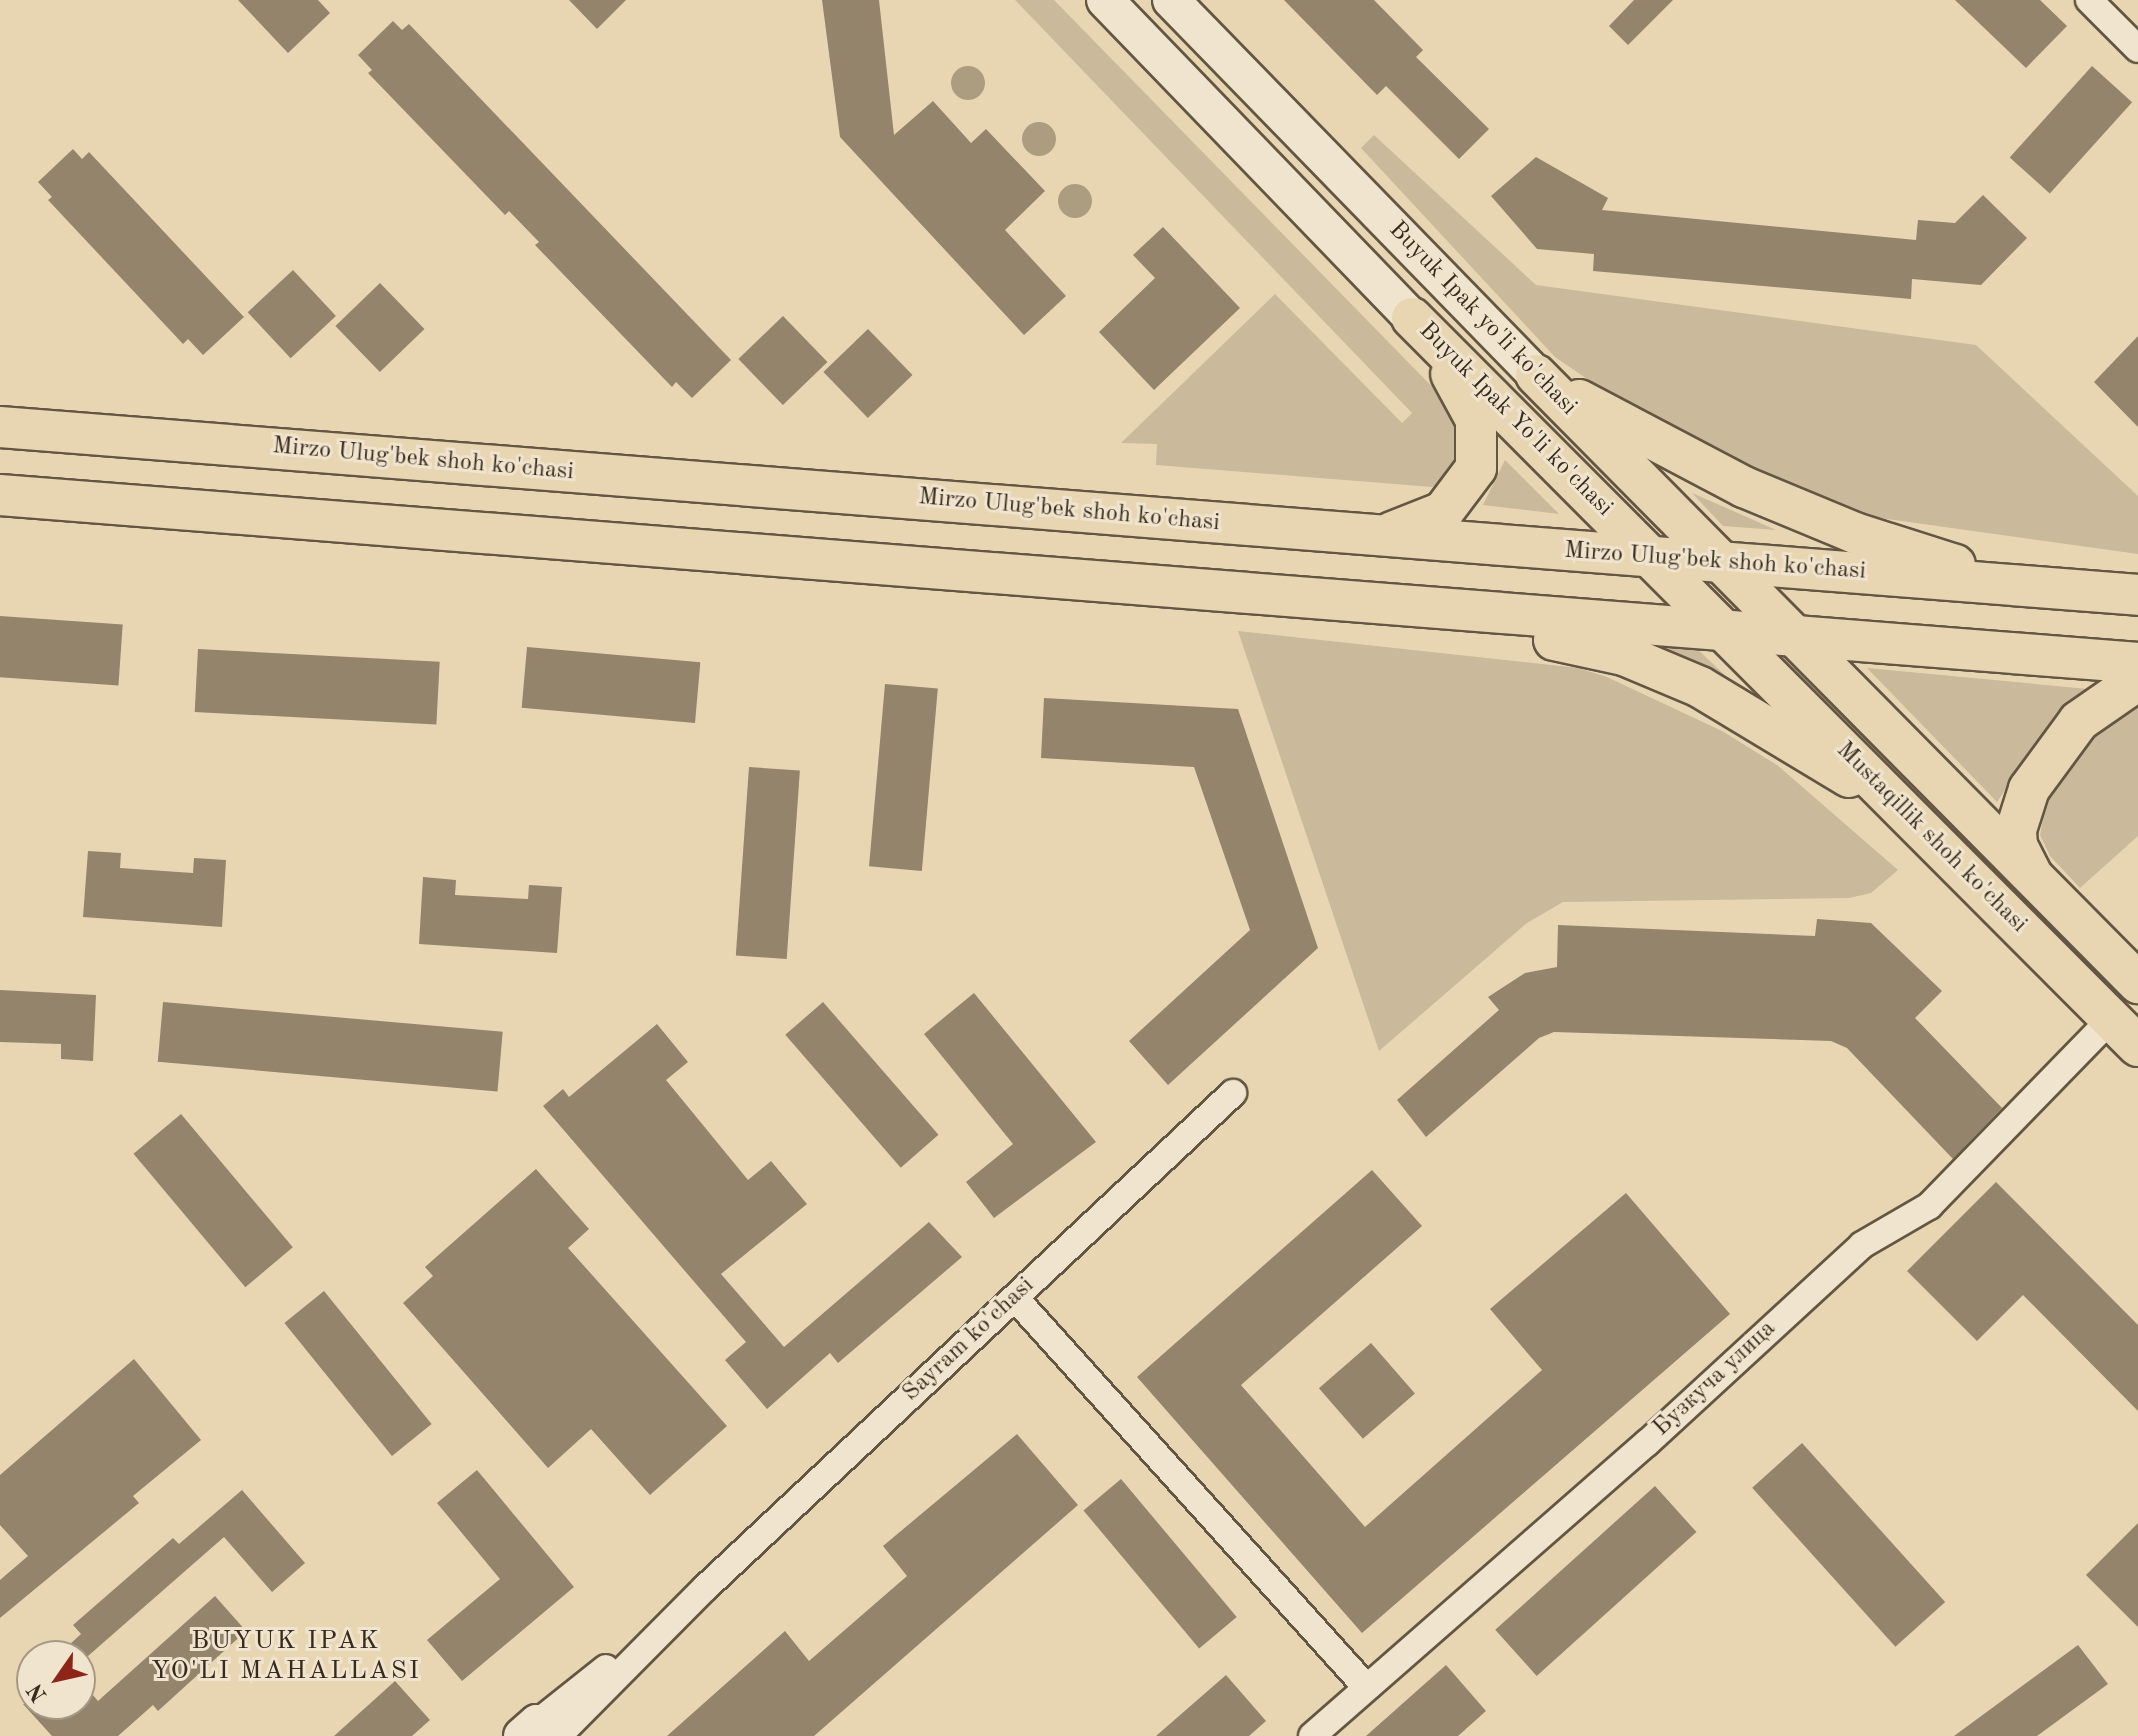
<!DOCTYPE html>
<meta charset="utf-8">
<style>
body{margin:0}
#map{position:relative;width:2138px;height:1736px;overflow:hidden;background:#e8d6b3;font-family:"Old Standard TT",serif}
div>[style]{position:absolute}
.green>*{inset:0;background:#cab99a}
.water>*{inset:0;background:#ac9c80}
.round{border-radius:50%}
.building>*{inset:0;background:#93846b;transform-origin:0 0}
.roads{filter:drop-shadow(2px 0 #635642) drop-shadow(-2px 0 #635642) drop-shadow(0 2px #635642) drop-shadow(0 -2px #635642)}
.street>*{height:26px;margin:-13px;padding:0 13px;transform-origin:13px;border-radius:13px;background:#f0e4ce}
.secondary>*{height:36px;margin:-18px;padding:0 18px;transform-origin:18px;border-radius:18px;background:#f0e4ce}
.primary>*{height:40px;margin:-20px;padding:0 20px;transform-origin:20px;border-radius:20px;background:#e8d6b3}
span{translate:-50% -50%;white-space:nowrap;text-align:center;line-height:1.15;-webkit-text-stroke:6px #f0e4ce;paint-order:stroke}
.street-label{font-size:24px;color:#372b1d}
.neighbourhood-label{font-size:26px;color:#372b1d;letter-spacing:2px}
.north{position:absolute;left:16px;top:1640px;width:80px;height:80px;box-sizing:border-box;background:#f0e4ce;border:2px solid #a69a87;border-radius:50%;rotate:236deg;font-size:22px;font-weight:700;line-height:32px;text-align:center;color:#372b1d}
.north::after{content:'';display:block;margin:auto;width:28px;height:36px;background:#8f2418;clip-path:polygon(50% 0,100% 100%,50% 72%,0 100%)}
</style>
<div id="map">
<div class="green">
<i style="clip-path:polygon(1015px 0,1054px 0,1448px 403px,1456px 413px,1457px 463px,1447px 479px,1432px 487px,1156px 465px,1157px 444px,1121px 443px,1275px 294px,1402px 423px,1412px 413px)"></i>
<i style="clip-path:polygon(1374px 135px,1536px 285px,1976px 345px,2138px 496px,2138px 554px,1880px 518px,1746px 468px,1615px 398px,1555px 357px,1361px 148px)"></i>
<i style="clip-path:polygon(1505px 460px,1559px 514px,1483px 505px)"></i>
<i style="clip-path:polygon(1692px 493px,1731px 510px,1776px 530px,1723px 526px)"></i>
<i style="clip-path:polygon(1238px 631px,1578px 668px,1607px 677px,1722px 731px,1777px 765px,1898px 870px,1871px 893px,1849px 898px,1563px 902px,1527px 923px,1379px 1051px)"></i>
<i style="clip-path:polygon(1624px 645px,1693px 645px,1751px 700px)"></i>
<i style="clip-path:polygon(1867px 668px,2088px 689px,2035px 745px,1997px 802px)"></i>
<i style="clip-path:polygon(2138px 694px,2138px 836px,2080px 888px,2050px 856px,2040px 835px,2049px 785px,2091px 736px)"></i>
</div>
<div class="water">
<i class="round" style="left:951px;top:66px;width:34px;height:34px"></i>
<i class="round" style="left:1022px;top:122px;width:34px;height:34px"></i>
<i class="round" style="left:1058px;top:184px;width:34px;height:34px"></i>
</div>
<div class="building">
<i style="clip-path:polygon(238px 0,318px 0,330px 13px,288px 53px)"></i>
<i style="clip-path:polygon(569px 0,626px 0,597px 29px)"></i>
<i style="clip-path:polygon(822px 0,879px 0,894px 135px,933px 101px,971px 143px,986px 129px,1045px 191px,1005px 230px,1066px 296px,1024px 335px,840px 137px)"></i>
<i style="clip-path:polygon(1284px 0,1374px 0,1423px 50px,1416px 57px,1489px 129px,1459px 159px,1386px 86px,1377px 95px)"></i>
<i style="clip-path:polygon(1634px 0,1673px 0,1628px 45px,1609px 26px)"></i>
<i style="clip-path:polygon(1955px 0,2040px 0,2067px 26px,2026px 68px)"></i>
<i style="clip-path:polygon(393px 21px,402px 30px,409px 24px,731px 360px,692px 398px,676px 382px,672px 387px,535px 245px,539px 242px,509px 211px,505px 215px,368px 73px,372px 70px,358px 55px)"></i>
<i style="left:2092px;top:66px;width:54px;height:123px;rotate:42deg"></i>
<i style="clip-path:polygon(73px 149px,82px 159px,89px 152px,244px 317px,203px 355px,188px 339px,183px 344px,48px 200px,52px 197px,38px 182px)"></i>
<i style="clip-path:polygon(1536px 157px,1608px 198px,1602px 210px,1916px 240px,1918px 220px,1955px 223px,1983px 195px,2027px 238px,1981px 285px,1912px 279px,1911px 299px,1593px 271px,1594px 254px,1537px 249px,1491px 196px)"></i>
<i style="clip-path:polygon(1163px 227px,1240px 308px,1154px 390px,1099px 332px,1155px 278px,1133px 255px)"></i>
<i style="left:293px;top:270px;width:63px;height:62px;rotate:47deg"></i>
<i style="left:380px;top:283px;width:64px;height:62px;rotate:46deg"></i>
<i style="left:783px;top:316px;width:64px;height:62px;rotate:46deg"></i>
<i style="left:868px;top:329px;width:64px;height:62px;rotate:46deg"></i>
<i style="clip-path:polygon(2138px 336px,2138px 427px,2094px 382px)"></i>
<i style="left:0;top:616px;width:123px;height:61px;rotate:4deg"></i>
<i style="left:527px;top:647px;width:174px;height:61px;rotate:5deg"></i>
<i style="left:198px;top:649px;width:242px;height:63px;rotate:3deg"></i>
<i style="left:885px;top:684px;width:53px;height:183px;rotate:5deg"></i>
<i style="clip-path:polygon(1044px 698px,1238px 709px,1318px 948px,1168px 1085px,1129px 1041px,1250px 930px,1194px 767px,1041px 758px)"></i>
<i style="left:749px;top:767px;width:51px;height:189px;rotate:4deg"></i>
<i style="clip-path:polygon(88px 851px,121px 853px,120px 868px,193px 873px,194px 858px,226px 860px,222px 927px,83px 917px)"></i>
<i style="clip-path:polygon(423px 877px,456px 880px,455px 895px,528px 899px,529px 885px,562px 887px,557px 953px,419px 944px)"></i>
<i style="clip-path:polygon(1817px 919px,1871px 923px,1942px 991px,1915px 1018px,2002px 1108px,1953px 1159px,1847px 1048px,1831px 1041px,1554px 1032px,1539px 1038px,1426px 1137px,1397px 1100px,1499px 1010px,1488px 997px,1525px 973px,1557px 967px,1558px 925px,1815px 936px)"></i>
<i style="clip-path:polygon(0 990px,96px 995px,93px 1061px,61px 1059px,61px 1044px,0 1042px)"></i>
<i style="clip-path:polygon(974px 993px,1096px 1142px,994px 1218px,966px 1182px,1013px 1144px,924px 1034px)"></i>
<i style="left:163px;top:1002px;width:341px;height:60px;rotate:5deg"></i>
<i style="left:823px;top:1002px;width:176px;height:50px;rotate:49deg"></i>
<i style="clip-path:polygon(657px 1024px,688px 1062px,666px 1080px,748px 1180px,771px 1161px,807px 1204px,721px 1274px,784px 1347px,929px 1222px,962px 1257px,838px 1363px,830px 1353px,767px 1409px,725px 1360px,746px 1342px,543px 1106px,563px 1089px,569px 1097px)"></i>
<i style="left:181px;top:1114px;width:174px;height:62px;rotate:50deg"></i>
<i style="clip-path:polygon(536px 1169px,589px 1229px,568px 1248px,727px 1426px,650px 1495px,591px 1429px,548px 1468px,403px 1303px,433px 1276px,425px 1267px)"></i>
<i style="clip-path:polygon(1372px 1170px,1422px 1226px,1241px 1385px,1365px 1527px,1542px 1370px,1490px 1309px,1626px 1193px,1730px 1314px,1362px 1633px,1137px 1377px)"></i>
<i style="clip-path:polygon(1996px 1182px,2138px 1325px,2138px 1411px,2023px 1295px,1977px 1341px,1907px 1271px)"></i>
<i style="left:324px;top:1291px;width:171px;height:51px;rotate:51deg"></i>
<i style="left:1371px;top:1343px;width:67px;height:69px;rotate:49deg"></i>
<i style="clip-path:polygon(134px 1359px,201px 1440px,133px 1496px,139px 1503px,0 1618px,0 1580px,28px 1556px,0 1525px,0 1475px)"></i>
<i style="clip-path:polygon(1017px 1434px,1078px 1505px,814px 1736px,667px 1736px,785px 1631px,809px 1661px,907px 1576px,883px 1546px)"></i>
<i style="left:1802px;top:1443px;width:214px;height:67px;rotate:48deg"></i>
<i style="clip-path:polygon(477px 1470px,574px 1587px,462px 1681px,427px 1640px,500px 1579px,437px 1503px)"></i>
<i style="left:1121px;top:1479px;width:180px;height:49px;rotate:50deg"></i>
<i style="left:1655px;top:1486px;width:62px;height:215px;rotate:48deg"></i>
<i style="clip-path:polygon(242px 1490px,305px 1563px,272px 1592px,224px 1537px,88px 1656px,57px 1656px,81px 1634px,73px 1625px,173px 1538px,179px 1544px)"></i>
<i style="clip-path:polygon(2138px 1523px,2138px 1627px,2086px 1575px)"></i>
<i style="clip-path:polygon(215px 1596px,246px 1631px,158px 1711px,153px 1705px,118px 1736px,52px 1736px,23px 1704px,80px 1704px,80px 1680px,98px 1701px)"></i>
<i style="clip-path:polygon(2078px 1645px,2108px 1684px,2037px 1736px,1954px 1736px)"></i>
<i style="clip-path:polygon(1446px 1665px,1486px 1711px,1458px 1736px,1366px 1736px)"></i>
<i style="clip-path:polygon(1226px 1675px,1266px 1721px,1249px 1736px,1156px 1736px)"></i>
<i style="clip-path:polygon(395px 1681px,430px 1720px,412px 1736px,334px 1736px)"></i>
</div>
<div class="roads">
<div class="street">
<i style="left:2089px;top:0;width:69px;rotate:45deg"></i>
<i style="left:1015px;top:1298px;width:525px;rotate:47.93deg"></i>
<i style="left:537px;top:1723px;width:88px;rotate:-38.6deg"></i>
<i style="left:558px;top:1736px;width:209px;rotate:-45.2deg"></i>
<i style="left:705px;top:1588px;width:724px;rotate:-43.15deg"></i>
<i style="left:1312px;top:1736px;width:445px;rotate:-41.2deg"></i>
<i style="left:1647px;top:1443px;width:292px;rotate:-42.6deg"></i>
<i style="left:1862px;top:1245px;width:78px;rotate:-30.2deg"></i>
<i style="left:1929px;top:1206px;width:261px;rotate:-45.8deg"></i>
</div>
<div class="secondary">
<i style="left:1105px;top:0;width:442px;rotate:46deg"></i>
<i style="left:1171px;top:0;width:523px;rotate:45.77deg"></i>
<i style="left:522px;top:1736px;width:20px;rotate:-41deg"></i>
<i style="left:537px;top:1723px;width:17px;rotate:50deg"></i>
</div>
<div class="primary">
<i style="left:1412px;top:318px;width:1028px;rotate:45.08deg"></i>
<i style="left:1536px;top:375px;width:856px;rotate:45.28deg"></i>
<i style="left:1579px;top:400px;width:187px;rotate:27.8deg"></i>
<i style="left:1744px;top:487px;width:120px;rotate:22.5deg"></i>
<i style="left:1855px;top:533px;width:105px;rotate:17.7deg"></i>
<i style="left:0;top:427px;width:2145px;rotate:4.49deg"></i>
<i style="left:0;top:495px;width:2145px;rotate:4.49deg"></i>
<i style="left:1392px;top:532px;width:55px;rotate:-21.4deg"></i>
<i style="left:1443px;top:512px;width:55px;rotate:-53.1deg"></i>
<i style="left:1476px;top:468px;width:48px;rotate:-90deg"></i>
<i style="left:1476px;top:420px;width:52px;rotate:-118.5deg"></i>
<i style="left:1554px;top:640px;width:72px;rotate:12.1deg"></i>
<i style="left:1624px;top:655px;width:82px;rotate:22.8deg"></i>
<i style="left:1700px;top:687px;width:174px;rotate:31.1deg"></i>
<i style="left:2031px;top:873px;width:30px;rotate:-117deg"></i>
<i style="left:2017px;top:846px;width:16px;rotate:-94deg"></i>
<i style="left:2016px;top:830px;width:43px;rotate:-72.4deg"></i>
<i style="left:2029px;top:789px;width:84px;rotate:-53.7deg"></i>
<i style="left:2079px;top:721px;width:72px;rotate:-34.8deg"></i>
</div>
</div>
<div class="street-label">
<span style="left:1482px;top:319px;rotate:46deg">Buyuk Ipak yo'li ko'chasi</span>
<span style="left:1515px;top:420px;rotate:45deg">Buyuk Ipak Yo'li ko'chasi</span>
<span style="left:423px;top:460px;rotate:5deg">Mirzo Ulug'bek shoh ko'chasi</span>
<span style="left:1069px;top:511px;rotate:5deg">Mirzo Ulug'bek shoh ko'chasi</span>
<span style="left:1715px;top:562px;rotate:4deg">Mirzo Ulug'bek shoh ko'chasi</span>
<span style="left:1931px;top:838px;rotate:45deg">Mustaqillik shoh ko'chasi</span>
<span style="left:969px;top:1340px;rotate:-43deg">Sayram ko'chasi</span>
<span style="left:1715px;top:1379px;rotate:-43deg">Бузкуча улица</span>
</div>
<div class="neighbourhood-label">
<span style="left:286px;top:1657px">BUYUK IPAK<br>YO'LI MAHALLASI</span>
</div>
<div class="north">N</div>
</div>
